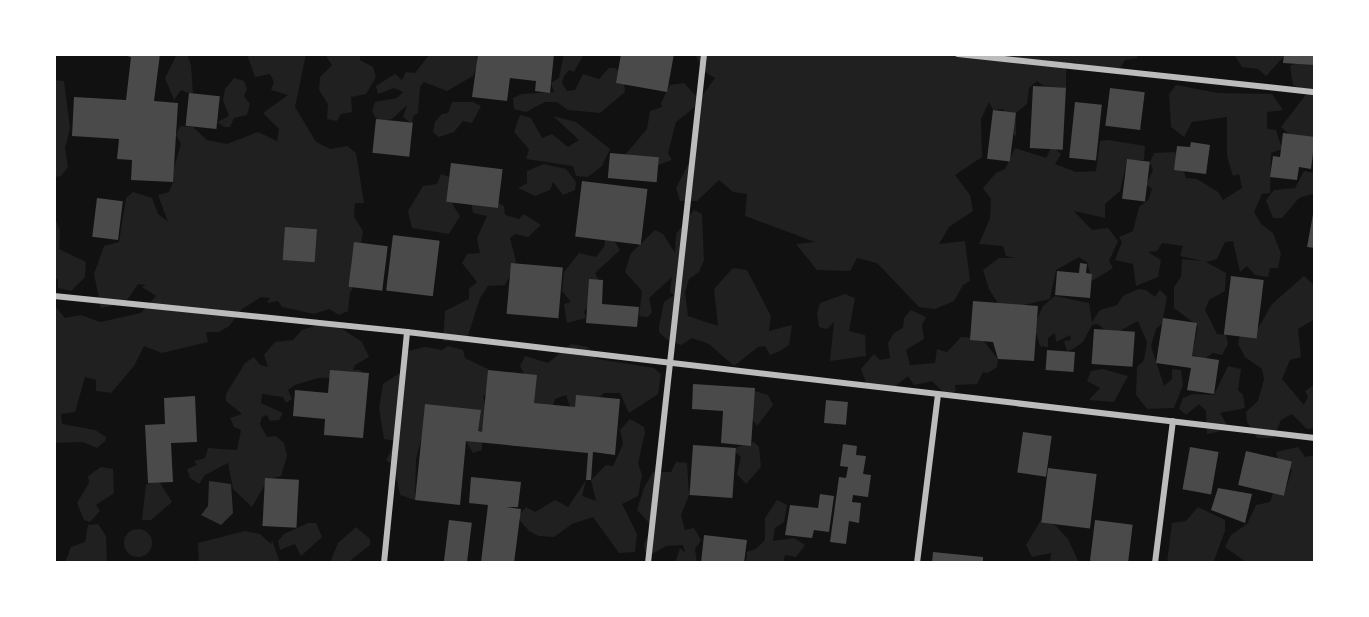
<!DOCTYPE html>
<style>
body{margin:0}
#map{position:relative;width:1369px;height:617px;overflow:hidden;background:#111;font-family:Lato,sans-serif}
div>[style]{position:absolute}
.green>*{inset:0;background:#202020}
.round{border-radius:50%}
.water>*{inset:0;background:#333}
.building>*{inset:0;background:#4a4a4a;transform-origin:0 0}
.minor>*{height:6px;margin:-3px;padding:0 3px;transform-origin:3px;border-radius:3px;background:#bcbcbc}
span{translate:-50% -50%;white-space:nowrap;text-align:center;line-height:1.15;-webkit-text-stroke:4.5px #fff;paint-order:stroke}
.frame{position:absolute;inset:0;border:56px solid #fff;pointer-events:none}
</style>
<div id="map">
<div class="green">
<i style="clip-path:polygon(177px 54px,187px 54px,191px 65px,193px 95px,181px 90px,174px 100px,165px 78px)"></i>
<i style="clip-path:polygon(247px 54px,306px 54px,295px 107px,316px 142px,330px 149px,347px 146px,356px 153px,364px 203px,355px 203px,354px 217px,363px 231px,361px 243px,353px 250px,351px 266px,357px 272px,357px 280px,350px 293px,348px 311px,339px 315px,329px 309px,314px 314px,282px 307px,278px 301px,267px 303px,270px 298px,261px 297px,242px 309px,229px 326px,219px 332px,206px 332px,208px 342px,162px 353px,144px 346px,134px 366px,111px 393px,96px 391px,96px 380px,85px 377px,75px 412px,61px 414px,62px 424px,95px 430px,106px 437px,105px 441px,97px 448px,83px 442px,54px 443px,54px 305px,65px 318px,81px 315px,100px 322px,141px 313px,156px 296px,142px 287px,146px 285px,138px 284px,125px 303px,101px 308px,94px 274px,104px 246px,119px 242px,126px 198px,133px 192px,152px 198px,158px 214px,168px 222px,158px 195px,169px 192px,173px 182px,172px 174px,181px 144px,176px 135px,180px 126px,193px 127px,207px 140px,227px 144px,258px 132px,277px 141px,279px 129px,263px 113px,288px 95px,271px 90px,274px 82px,270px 74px,255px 77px)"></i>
<i style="clip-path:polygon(325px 54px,360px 54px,360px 60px,373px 67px,376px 77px,366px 94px,351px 97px,352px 112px,341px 114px,337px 121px,327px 119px,328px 104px,319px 90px,320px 77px,332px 65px)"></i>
<i style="clip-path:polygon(430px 54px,476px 54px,478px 65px,473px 76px,447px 91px,424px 82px,420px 87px,418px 113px,413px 116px,412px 124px,403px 117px,407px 105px,392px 119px,381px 121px,375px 117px,372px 111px,375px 102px,397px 98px,403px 92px,394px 88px,378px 94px,376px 86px,395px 74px,402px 80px,406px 72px,415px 73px)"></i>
<i style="clip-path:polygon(564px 54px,584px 54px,574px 72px,569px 70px,564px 76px,562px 83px,567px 91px,575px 90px,583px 74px,599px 79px,609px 68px,615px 68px,623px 74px,625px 92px,600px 113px,568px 110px,557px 102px,545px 102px,526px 112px,514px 109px,513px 98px,522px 94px,554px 92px,551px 83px,559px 78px)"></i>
<i style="clip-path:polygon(695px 54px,1138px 54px,1137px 58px,1125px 60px,1120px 68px,1086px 68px,1075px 62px,1066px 65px,1066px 88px,1044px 86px,1037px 81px,1029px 88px,1027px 104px,1016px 113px,1016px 137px,1007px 128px,1008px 118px,1003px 109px,993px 110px,989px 102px,981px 119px,982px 157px,955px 175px,970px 195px,973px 211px,949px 227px,939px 244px,965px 241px,970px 281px,963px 285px,954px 301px,935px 309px,919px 307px,877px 263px,857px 258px,850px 271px,817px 270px,796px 244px,815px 242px,745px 216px,747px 194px,733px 192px,719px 180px,697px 201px,680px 201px,676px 188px,694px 153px,699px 100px,715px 78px,703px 71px)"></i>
<i style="clip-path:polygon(1234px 54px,1286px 54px,1266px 76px,1258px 69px,1242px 67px)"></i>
<i style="clip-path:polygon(1315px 54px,1315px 137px,1292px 137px,1281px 127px,1308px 92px,1293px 85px,1290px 66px)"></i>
<i style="clip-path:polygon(234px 78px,244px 81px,247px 89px,244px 96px,250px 104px,247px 115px,234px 118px,230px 127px,224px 127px,217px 122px,229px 116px,223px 100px,225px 89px)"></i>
<i style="clip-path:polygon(54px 80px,64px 81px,70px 128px,65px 148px,68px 167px,61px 176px,54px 177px)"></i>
<i style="clip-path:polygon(684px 83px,696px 96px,695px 107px,676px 122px,668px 153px,672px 160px,658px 165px,625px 155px,647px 129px,650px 111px,662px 107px,661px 103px,670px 85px)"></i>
<i style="clip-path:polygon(1176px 85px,1218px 93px,1272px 94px,1283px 110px,1267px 112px,1267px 129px,1276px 130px,1282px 149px,1271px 153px,1270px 193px,1262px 194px,1254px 212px,1261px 224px,1273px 233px,1281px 254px,1278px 268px,1270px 268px,1268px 277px,1255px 275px,1247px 266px,1240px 272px,1233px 241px,1225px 242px,1217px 259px,1206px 262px,1226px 273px,1225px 291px,1209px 300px,1205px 310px,1217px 334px,1226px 335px,1228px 344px,1222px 355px,1213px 353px,1205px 359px,1192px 355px,1198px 326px,1174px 308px,1174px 287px,1181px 277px,1182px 259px,1203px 261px,1180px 256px,1183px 246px,1162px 243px,1157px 251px,1148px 252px,1161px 260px,1158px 277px,1136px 286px,1133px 264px,1115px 260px,1122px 242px,1119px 237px,1133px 231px,1139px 207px,1149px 199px,1152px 188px,1146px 185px,1153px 170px,1150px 162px,1154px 153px,1174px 152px,1180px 157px,1186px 178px,1197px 179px,1218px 192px,1223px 200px,1242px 188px,1239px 174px,1233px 176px,1227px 156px,1227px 117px,1192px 122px,1184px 137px,1171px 127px,1169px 94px)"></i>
<i style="clip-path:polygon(452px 102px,473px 102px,481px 106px,472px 123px,463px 121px,454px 132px,439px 137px,433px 132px,435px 122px,442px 114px,448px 113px)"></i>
<i style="clip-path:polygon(520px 115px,531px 118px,542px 138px,552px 134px,568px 147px,579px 140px,553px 116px,576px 122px,610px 149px,602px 166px,588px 177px,576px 176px,573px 166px,526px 159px,529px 149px,514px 132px)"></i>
<i style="clip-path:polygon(1108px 140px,1145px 146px,1144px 160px,1127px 161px,1120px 191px,1105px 204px,1105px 218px,1074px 211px,1092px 230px,1108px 228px,1118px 241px,1109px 261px,1113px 268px,1092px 281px,1087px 262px,1079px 257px,1056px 270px,1050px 299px,1002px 310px,989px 289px,983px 270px,999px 258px,1015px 258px,1006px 256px,1003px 246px,979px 244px,990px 218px,991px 199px,983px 188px,996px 173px,1005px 169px,1015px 148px,1046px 158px,1052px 146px,1061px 154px,1055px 164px,1076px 172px,1096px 171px,1100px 141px)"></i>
<i style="clip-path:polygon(544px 164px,566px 169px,576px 182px,575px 190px,563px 195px,553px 182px,550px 190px,535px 196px,518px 188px,527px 183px,527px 171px)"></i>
<i style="clip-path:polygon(1304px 171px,1315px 173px,1315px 193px,1299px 198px,1282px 218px,1273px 218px,1266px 200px,1274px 190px,1295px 188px)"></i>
<i style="clip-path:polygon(441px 174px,454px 179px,453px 205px,460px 216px,449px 234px,412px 228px,408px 211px,423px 186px,437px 184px)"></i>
<i style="clip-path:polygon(491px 199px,504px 206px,505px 215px,519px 219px,524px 214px,541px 225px,528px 237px,515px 234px,510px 238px,516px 261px,513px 269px,505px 285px,488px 286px,480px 298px,466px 342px,443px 341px,445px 311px,469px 299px,469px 289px,477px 282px,462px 263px,467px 254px,480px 253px,477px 238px,487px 216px,473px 213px,471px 202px)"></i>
<i style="clip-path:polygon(694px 210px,702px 214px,704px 260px,699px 272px,689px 279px,685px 293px,688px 316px,718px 326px,714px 289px,733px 268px,747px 270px,771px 316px,769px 331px,792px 325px,789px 345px,780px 351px,770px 355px,765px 346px,758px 347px,734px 366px,709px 344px,692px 338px,681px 345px,666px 339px,659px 332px,659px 326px,664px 302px,674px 295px,670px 292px,672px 277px,649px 298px,652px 312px,648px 317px,639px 316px,642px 291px,625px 272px,631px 253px,655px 230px,663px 234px,675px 253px,676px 234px)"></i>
<i style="clip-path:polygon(54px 215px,60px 231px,59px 249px,86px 262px,85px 277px,71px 291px,58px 288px,58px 279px,54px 279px)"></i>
<i style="clip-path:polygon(612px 237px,620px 250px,595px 273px,601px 284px,584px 312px,586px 318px,567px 323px,564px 304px,571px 302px,562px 291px,564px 272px,579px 253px,596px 257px,604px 247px,605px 240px)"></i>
<i style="clip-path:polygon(1304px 276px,1315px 286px,1315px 319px,1298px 329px,1301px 357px,1290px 360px,1282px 379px,1304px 405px,1308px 397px,1305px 391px,1315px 384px,1315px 428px,1307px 429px,1292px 414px,1281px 420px,1273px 438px,1257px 438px,1247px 422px,1246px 412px,1258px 401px,1264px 379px,1262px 369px,1245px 357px,1238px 344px,1240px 335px,1253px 337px,1272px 304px)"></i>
<i style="clip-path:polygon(1138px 289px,1146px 290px,1155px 297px,1160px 290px,1167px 297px,1162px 324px,1156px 329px,1151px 346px,1164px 386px,1172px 379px,1172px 369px,1181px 370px,1183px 385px,1174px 408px,1147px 409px,1136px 395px,1137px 367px,1144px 360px,1147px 342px,1138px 321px,1118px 332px,1108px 333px,1098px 324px,1092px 325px,1083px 342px,1073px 349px,1067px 351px,1064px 341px,1071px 340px,1070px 335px,1056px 342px,1055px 333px,1048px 338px,1048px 347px,1040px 346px,1034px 326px,1043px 306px,1055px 296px,1089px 303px,1092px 322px,1100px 310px,1117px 305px,1123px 296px)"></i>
<i style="clip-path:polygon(845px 294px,855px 298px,849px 331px,865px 335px,866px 356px,830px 361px,834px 322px,827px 329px,819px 327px,817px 313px,820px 303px)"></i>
<i style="clip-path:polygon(911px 310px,926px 317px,922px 325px,924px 339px,906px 350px,910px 365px,935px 363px,937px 349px,947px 352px,961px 337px,981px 338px,998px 359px,997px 367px,988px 373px,983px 372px,977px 384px,955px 385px,956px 391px,946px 395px,932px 381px,914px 385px,908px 376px,892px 389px,867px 385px,861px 369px,874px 354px,880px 360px,890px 358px,888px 343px,894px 333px,903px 328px,904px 318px)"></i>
<i style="clip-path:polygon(330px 321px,362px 342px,369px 357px,355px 365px,353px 370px,360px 370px,367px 377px,318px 378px,295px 385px,288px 390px,292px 399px,286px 403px,283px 397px,262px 394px,261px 403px,283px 413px,279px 420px,270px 421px,267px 415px,262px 417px,260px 424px,267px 437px,276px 436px,284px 443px,287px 456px,281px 476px,268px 479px,252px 507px,233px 489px,228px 463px,205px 475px,199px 484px,190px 478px,187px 469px,197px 465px,194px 461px,205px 458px,208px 448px,237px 450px,241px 430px,234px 427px,230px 418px,242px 414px,226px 401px,226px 394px,245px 363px,254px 357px,260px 365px,268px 367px,264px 355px,275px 342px,293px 340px,302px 330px)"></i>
<i style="clip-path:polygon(571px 344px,588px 347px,597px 359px,654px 368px,661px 374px,658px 394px,629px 413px,620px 393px,604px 393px,575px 421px,566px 395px,555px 399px,550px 413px,544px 405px,534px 403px,532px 391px,520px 366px,525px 356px,548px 363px)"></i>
<i style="clip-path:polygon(448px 346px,463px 350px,465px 358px,488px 369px,490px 388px,483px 397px,489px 415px,482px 432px,482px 450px,473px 453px,466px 441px,480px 410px,427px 418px,416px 459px,415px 500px,400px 495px,394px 466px,386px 460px,396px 441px,384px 439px,379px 408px,383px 384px,403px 371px,405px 352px,425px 347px,442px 350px)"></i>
<i style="clip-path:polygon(1228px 366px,1241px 369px,1238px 390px,1243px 395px,1245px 408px,1220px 413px,1226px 423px,1221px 431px,1207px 434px,1206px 411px,1199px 404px,1186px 415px,1179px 409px,1183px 398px,1192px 394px,1214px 395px)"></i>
<i style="clip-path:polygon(1103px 369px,1128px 376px,1114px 402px,1089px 400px,1100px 388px,1087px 381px,1091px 371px)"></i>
<i style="clip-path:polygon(755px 391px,768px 395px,773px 405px,757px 426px,750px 416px,749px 403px)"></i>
<i style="clip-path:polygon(630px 419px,644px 427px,645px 433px,638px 463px,642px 475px,638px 496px,622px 504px,637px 534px,635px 552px,619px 553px,593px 517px,572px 524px,554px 537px,539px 536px,529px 531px,517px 517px,526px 507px,535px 512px,555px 500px,568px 507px,586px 480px,582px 496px,596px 501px,591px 480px,606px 465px,613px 466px,623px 444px,620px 430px)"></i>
<i style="clip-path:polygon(754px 442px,759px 447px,761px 467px,746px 484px,737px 474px,741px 457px,735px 452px,737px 447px)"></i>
<i style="clip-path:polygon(1298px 447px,1305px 457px,1315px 455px,1315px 563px,1247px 563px,1225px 547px,1231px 535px,1247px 524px,1256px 505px,1270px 502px,1273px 493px,1284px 494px,1292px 470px,1279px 465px,1276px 452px)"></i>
<i style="clip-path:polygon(676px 462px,687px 463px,689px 495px,681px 515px,685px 530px,694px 528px,701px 540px,695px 549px,697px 563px,675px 563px,680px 548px,685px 553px,683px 545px,666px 546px,649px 556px,645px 552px,644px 544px,652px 526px,637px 510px,644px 488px,653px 472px,671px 472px)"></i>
<i style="clip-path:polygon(101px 467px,113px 469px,114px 493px,96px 505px,100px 511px,90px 522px,84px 520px,77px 503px,89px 483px,88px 476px)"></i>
<i style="clip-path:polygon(157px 478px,172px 502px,151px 520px,142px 520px,146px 485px)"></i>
<i style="clip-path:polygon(777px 500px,787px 505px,784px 522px,775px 528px,773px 541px,794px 538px,805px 545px,796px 557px,785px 555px,783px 563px,746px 563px,747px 552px,756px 549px,765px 540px,765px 518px)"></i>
<i style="clip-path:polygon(1198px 507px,1225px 520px,1225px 531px,1213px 563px,1167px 563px,1172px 523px,1186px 521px)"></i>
<i style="clip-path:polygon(1041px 520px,1055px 525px,1068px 539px,1079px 563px,1050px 563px,1051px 553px,1032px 557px,1026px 545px)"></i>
<i style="clip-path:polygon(308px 523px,316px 523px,322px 537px,301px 556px,295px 544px,280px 550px,278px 541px,284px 534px)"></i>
<i style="clip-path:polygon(98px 524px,106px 536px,107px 563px,65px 563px,71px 547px,85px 542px,88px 525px)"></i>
<i style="clip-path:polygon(356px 527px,370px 539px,370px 545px,347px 563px,330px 563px,338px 543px)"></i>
<i class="round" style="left:124px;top:529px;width:28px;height:28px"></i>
<i style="clip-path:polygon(245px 531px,260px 534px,271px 544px,272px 540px,280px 563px,199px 563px,198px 543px)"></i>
</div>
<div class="water">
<i style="clip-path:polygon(209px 481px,231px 484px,233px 513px,221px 525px,201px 515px,208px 506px)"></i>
</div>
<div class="building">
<i style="clip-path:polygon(119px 54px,160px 54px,154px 101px,178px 103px,173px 182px,131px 180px,132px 160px,117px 159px,119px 139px,72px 136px,74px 97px,126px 100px,131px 57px)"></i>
<i style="clip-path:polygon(478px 54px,554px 54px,550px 93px,535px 91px,536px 81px,510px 78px,507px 101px,472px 97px)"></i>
<i style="clip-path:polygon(621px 54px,674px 54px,667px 92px,616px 83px)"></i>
<i style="clip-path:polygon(1284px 54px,1315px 54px,1315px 65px,1283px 63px)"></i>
<i style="left:1033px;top:86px;width:33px;height:62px;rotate:3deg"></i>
<i style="left:1110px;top:88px;width:35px;height:38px;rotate:7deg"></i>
<i style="left:189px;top:93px;width:31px;height:33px;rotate:6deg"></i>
<i style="left:1075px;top:102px;width:27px;height:56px;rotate:6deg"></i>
<i style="left:993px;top:110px;width:23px;height:49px;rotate:7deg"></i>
<i style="left:376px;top:119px;width:37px;height:34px;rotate:6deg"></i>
<i style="clip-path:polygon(1283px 133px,1315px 137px,1311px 169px,1299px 167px,1297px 180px,1270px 177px,1273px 156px,1280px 157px)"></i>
<i style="clip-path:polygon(1191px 142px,1210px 145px,1206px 174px,1174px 170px,1177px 146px,1190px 147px)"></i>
<i style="left:610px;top:153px;width:49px;height:25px;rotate:5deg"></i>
<i style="left:1127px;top:159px;width:23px;height:40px;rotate:7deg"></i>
<i style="left:451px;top:163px;width:52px;height:39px;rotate:7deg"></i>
<i style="left:582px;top:181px;width:66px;height:56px;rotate:7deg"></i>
<i style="left:97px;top:198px;width:26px;height:39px;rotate:7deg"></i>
<i style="clip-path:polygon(1314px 209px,1315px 209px,1315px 248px,1307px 247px)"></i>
<i style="left:285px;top:227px;width:32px;height:33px;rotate:4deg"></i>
<i style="left:393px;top:235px;width:47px;height:56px;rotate:7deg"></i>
<i style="left:354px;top:242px;width:34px;height:45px;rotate:7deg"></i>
<i style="left:511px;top:263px;width:52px;height:51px;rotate:5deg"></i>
<i style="clip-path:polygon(1080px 263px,1087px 264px,1086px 273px,1092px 274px,1090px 298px,1055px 295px,1057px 271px,1079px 273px)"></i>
<i style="left:1231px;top:276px;width:33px;height:59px;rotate:7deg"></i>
<i style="clip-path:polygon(589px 279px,603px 280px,602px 304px,639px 307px,637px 327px,586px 323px)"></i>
<i style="clip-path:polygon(973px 301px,1038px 306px,1034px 361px,998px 359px,993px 342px,970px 340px)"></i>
<i style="clip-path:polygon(1163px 318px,1197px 323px,1192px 356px,1219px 360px,1214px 394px,1187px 390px,1191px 368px,1156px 363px)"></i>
<i style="left:1094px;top:329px;width:41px;height:35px;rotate:4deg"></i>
<i style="left:1047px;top:350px;width:28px;height:20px;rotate:4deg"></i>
<i style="clip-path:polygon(330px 370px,369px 373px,363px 438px,324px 435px,325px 419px,293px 416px,295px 390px,328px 393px)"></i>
<i style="clip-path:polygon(488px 370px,537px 375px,534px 403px,575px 407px,576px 395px,620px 399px,615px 455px,593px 452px,591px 480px,586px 480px,588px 453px,466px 441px,460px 505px,415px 500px,425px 404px,481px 410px,478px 431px,482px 432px)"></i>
<i style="clip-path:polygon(693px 384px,755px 388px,751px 446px,721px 443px,723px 411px,692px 409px)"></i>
<i style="clip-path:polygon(195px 396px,197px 442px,171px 443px,173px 482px,148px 483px,145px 425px,165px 424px,164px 398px)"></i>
<i style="left:826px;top:400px;width:22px;height:23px;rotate:5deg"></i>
<i style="left:1023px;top:432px;width:29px;height:41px;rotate:8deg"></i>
<i style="clip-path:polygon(843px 444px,857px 446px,856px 455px,866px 456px,863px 474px,871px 475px,868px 497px,853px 495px,852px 502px,861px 503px,859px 523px,849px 521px,846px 544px,830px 542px,839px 477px,846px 478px,848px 467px,840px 466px)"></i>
<i style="left:693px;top:445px;width:43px;height:50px;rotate:4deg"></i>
<i style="left:1190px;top:447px;width:29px;height:43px;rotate:10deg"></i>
<i style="left:1246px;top:451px;width:47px;height:35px;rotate:13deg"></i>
<i style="left:1048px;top:468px;width:49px;height:55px;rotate:7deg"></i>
<i style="clip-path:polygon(471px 477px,521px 482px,518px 507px,506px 507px,521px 509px,514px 563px,481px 562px,488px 505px,469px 503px)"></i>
<i style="left:265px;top:478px;width:34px;height:48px;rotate:3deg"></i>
<i style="clip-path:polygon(1218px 488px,1252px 494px,1245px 523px,1211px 510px)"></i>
<i style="clip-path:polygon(820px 494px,834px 496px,829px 532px,814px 530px,812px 538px,785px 535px,790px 505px,818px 508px)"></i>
<i style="left:449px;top:520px;width:23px;height:43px;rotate:7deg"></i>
<i style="left:1095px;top:520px;width:38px;height:41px;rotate:7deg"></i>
<i style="clip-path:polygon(704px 535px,747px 540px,744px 563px,701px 563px)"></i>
<i style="clip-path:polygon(933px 552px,983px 557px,983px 563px,932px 563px)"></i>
</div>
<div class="minor">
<i style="left:958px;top:54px;width:359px;rotate:6.1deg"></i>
<i style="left:54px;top:296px;width:355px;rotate:5.8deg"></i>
<i style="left:407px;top:332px;width:914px;rotate:6.66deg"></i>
<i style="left:384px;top:563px;width:232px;rotate:-84.3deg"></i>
<i style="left:648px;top:563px;width:512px;rotate:-83.72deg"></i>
<i style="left:917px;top:563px;width:170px;rotate:-82.9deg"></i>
<i style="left:1155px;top:563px;width:143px;rotate:-82.8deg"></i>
</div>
<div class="frame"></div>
</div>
